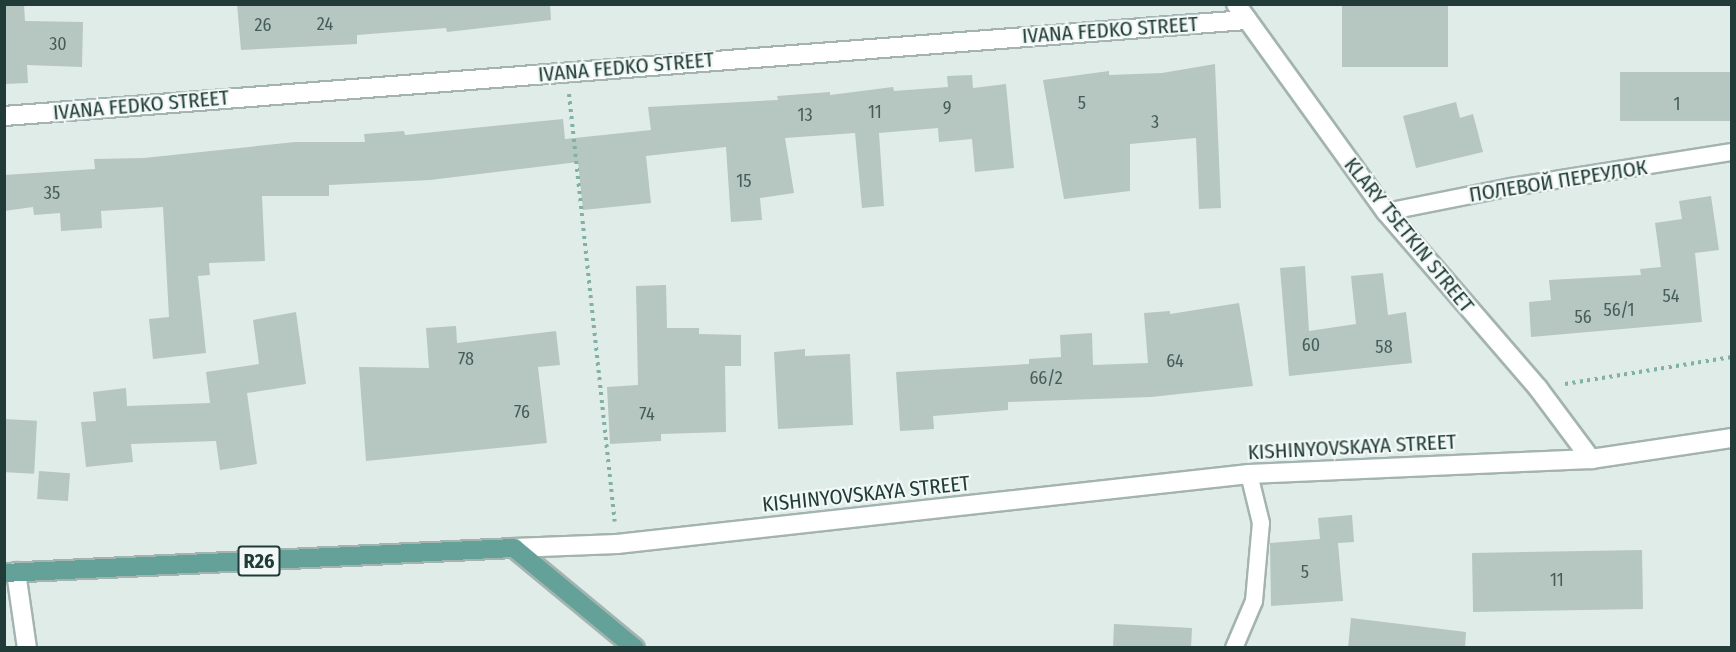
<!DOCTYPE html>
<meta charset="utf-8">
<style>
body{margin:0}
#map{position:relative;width:1736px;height:652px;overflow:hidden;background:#e0ece8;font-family:"Fira Sans Condensed",sans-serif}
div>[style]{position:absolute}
.building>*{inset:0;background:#b6c6c1;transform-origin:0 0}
.path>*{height:4px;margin-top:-2px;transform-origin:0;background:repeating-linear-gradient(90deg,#80b0a6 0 3px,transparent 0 7.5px)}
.roads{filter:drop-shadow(2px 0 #a3b4b0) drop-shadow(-2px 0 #a3b4b0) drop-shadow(0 2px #a3b4b0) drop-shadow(0 -2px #a3b4b0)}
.lane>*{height:16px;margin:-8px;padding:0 8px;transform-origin:8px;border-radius:8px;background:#fff}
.street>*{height:18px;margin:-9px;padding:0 9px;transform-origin:9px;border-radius:9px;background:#fff}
.secondary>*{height:18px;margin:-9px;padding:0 9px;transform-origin:9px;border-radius:9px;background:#fff}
.primary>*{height:18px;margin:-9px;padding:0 9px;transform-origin:9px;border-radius:9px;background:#64a299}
span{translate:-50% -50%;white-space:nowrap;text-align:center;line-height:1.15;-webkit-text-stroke:4.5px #f1f8f5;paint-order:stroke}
.number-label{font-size:18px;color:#465e5a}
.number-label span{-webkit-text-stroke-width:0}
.shield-label span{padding:2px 4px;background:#f1f8f5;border:2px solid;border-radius:4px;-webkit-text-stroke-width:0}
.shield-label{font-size:20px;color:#213c38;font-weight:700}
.street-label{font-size:21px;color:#213c38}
.frame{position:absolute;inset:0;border:6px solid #213c38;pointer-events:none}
</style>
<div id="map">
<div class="building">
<i style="clip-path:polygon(4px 4px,24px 4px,25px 21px,83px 22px,82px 67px,27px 65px,28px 83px,4px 84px)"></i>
<i style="clip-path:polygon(237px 4px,550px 4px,551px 20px,447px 32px,446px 28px,357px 35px,357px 44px,241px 50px)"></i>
<i style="left:1342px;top:4px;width:106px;height:63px"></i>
<i style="clip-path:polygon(1215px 64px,1221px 208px,1199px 209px,1196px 138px,1130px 144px,1130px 191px,1064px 199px,1043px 80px,1109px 71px,1109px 75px,1162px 73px)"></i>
<i style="left:1731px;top:72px;width:49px;height:111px;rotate:90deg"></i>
<i style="clip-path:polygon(972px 75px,973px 88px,1006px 84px,1014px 168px,975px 172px,972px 139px,939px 142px,938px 128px,879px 133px,884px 206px,862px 208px,855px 133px,785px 138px,794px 193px,760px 198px,762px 220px,731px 222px,726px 147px,646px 156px,651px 203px,583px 210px,578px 162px,430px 180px,329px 185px,329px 196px,262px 196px,265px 261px,209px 263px,210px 275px,198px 276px,206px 353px,153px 359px,149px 319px,169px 317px,163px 207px,101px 211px,102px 228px,61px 231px,60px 213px,34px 215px,33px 207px,4px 211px,4px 175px,95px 169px,94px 159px,144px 158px,295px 142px,365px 142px,364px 134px,404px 131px,405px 135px,563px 119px,565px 139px,651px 130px,648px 107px,778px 100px,777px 96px,830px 92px,830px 95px,893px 87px,894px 91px,948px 87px,947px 76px)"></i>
<i style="clip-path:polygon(1456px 102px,1460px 118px,1473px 114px,1483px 152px,1416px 168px,1403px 116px)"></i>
<i style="clip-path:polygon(1711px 196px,1719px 250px,1695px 253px,1702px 322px,1531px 337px,1529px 302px,1551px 300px,1549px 280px,1641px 275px,1640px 269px,1661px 267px,1655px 223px,1682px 219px,1679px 201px)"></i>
<i style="clip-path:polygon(1305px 266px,1309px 331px,1356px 324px,1351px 276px,1383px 273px,1388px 315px,1406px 312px,1412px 363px,1289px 376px,1280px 268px)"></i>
<i style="clip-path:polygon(666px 285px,667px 328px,699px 328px,699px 334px,741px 335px,741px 366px,725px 366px,726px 432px,661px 434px,661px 441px,610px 444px,607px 387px,638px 385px,636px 286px)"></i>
<i style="clip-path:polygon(1239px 303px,1253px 386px,1151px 397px,1008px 402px,1008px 410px,933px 416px,934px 429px,900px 431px,896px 372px,1029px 364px,1029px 359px,1061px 357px,1060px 335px,1092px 333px,1093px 365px,1148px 363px,1144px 313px,1170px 311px,1170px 314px)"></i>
<i style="clip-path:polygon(296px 312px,306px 384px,247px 393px,257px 464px,220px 470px,216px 441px,131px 444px,133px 462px,86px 467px,81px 422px,96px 421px,93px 392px,126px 388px,127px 406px,210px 403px,206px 372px,259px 364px,253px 320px)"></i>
<i style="clip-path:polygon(456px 326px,457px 343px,556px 331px,560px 365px,538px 367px,547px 443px,366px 461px,359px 367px,429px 368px,426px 328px)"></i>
<i style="clip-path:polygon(805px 349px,805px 356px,850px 354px,853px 425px,778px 429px,774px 352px)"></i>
<i style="left:4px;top:419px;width:33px;height:53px;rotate:3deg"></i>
<i style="left:39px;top:471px;width:31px;height:28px;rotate:4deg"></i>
<i style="clip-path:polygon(1352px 515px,1354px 542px,1338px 543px,1343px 601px,1271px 606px,1270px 543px,1320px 539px,1318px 518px)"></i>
<i style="left:1642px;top:550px;width:59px;height:170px;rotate:89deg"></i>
<i style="clip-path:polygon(1351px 618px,1466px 632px,1465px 648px,1348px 648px)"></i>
<i style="clip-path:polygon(1114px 624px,1192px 628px,1191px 648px,1113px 648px)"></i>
</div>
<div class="path">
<i style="left:569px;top:94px;width:430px;rotate:83.9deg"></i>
<i style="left:1565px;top:384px;width:169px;rotate:-9.2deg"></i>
</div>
<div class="roads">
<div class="lane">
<i style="left:1386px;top:212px;width:127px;rotate:-11.3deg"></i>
<i style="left:1511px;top:187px;width:224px;rotate:-9deg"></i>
<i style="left:1234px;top:648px;width:51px;rotate:-66.9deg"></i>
<i style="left:1254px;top:601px;width:78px;rotate:-84.9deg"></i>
<i style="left:1261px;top:523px;width:50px;rotate:-103.8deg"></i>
</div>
<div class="street">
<i style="left:1236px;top:4px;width:256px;rotate:54.2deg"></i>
<i style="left:1386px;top:212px;width:233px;rotate:49.2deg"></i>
<i style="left:1538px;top:388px;width:89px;rotate:53.3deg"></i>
<i style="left:4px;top:116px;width:1247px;rotate:-4.42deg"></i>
<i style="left:16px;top:572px;width:77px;rotate:81.8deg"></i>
</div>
<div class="secondary">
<i style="left:514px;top:548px;width:103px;rotate:-2.2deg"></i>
<i style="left:617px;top:544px;width:636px;rotate:-6.32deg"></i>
<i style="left:1249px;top:474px;width:342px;rotate:-2.5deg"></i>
<i style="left:1591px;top:459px;width:143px;rotate:-8.5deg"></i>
</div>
<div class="primary">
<i style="left:4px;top:573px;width:511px;rotate:-2.81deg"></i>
<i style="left:514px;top:548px;width:157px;rotate:39.6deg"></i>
</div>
</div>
<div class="number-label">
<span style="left:325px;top:24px">24</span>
<span style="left:263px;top:25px">26</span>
<span style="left:58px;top:44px">30</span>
<span style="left:1082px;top:103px">5</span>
<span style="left:1677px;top:104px">1</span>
<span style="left:947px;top:108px">9</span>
<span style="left:875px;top:112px">11</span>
<span style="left:805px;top:115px">13</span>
<span style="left:1155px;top:122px">3</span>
<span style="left:744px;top:181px">15</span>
<span style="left:52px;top:193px">35</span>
<span style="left:1671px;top:296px">54</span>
<span style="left:1619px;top:310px">56/1</span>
<span style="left:1583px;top:317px">56</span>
<span style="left:1311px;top:345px">60</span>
<span style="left:1384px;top:347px">58</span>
<span style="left:466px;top:359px">78</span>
<span style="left:1175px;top:361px">64</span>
<span style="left:1046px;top:378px">66/2</span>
<span style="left:522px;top:412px">76</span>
<span style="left:647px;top:414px">74</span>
<span style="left:1305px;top:572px">5</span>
<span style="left:1557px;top:580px">11</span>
</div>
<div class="shield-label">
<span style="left:259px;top:561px">R26</span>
</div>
<div class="street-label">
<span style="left:1110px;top:30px;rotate:-4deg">IVANA FEDKO STREET</span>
<span style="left:626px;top:67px;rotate:-5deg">IVANA FEDKO STREET</span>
<span style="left:141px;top:105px;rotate:-5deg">IVANA FEDKO STREET</span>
<span style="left:1558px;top:181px;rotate:-9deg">ПОЛЕВОЙ ПЕРЕУЛОК</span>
<span style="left:1409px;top:235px;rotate:51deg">KLARY TSETKIN STREET</span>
<span style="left:1352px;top:447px;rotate:-3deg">KISHINYOVSKAYA STREET</span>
<span style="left:866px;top:494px;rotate:-6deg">KISHINYOVSKAYA STREET</span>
</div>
<div class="frame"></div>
</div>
